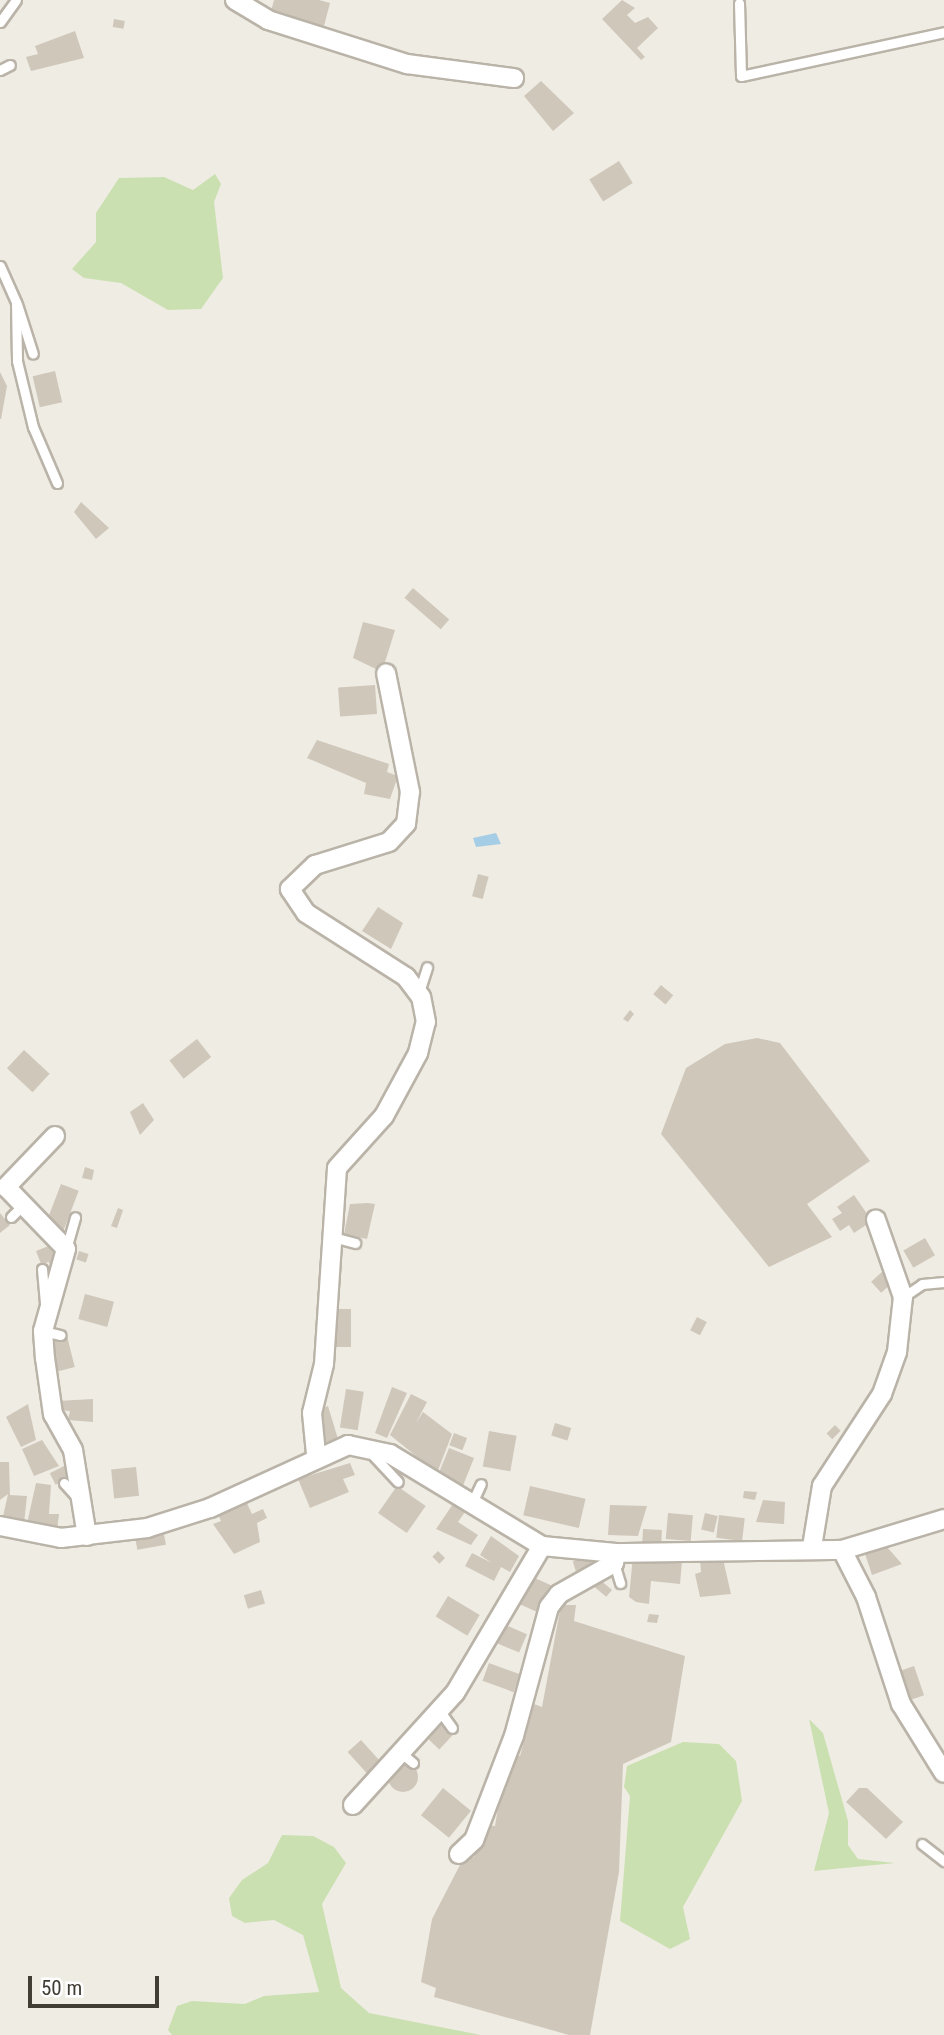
<!DOCTYPE html>
<style>
body{margin:0}
#map{position:relative;width:944px;height:2035px;overflow:hidden;background:#efece4;font-family:"Roboto Condensed",sans-serif}
div>[style]{position:absolute}
.green>*{inset:0;background:#cbe0b1}
.water>*{inset:0;background:#a6cde6}
.building>*{inset:0;background:#d0c7bb;transform-origin:0 0}
.round{border-radius:50%}
.roads{filter:drop-shadow(2px 0 #bab3a8) drop-shadow(-2px 0 #bab3a8) drop-shadow(0 2px #bab3a8) drop-shadow(0 -2px #bab3a8)}
.service>*{height:9px;margin:-4.5px;padding:0 4.5px;transform-origin:4.5px;border-radius:4.5px;background:#fff}
.minor>*{height:18px;margin:-9px;padding:0 9px;transform-origin:9px;border-radius:9px;background:#fff}
span{translate:-50% -50%;white-space:nowrap;text-align:center;line-height:1.15;-webkit-text-stroke:6px #fff;paint-order:stroke}
.scale{position:absolute;left:28px;top:1976px;width:131px;height:32px;box-sizing:border-box;border:4px solid #413c34;border-top:0;padding-left:9px;font-size:21px;line-height:24px;white-space:nowrap;color:#413c34;-webkit-text-stroke:5px #fff;paint-order:stroke}
</style>
<div id="map">
<div class="green">
<i style="clip-path:polygon(215px 174px,221px 184px,214px 202px,223px 278px,201px 309px,168px 310px,121px 283px,84px 278px,72px 269px,96px 242px,96px 213px,119px 178px,164px 177px,193px 190px)"></i>
<i style="clip-path:polygon(809px 1719px,823px 1733px,848px 1821px,848px 1845px,858px 1859px,895px 1863px,814px 1871px,829px 1813px)"></i>
<i style="clip-path:polygon(683px 1742px,719px 1744px,736px 1761px,742px 1801px,683px 1907px,690px 1939px,670px 1949px,620px 1921px,630px 1796px,624px 1787px,627px 1766px)"></i>
<i style="clip-path:polygon(282px 1835px,313px 1836px,334px 1847px,346px 1863px,322px 1904px,341px 1988px,369px 2013px,481px 2035px,172px 2035px,168px 2030px,177px 2006px,192px 2001px,245px 2004px,264px 1996px,319px 1992px,303px 1935px,274px 1920px,245px 1923px,232px 1916px,229px 1898px,242px 1880px,268px 1863px)"></i>
</div>
<div class="water">
<i style="clip-path:polygon(496px 833px,501px 844px,476px 847px,473px 838px)"></i>
</div>
<div class="building">
<i style="clip-path:polygon(274px 0,319px 0,330px 3px,324px 26px,271px 11px)"></i>
<i style="clip-path:polygon(622px 0,635px 8px,627px 15px,635px 23px,648px 17px,658px 28px,637px 48px,645px 57px,641px 60px,602px 19px)"></i>
<i style="left:114px;top:19px;width:11px;height:8px;rotate:10deg"></i>
<i style="clip-path:polygon(75px 31px,84px 58px,31px 71px,26px 57px,38px 54px,35px 46px)"></i>
<i style="clip-path:polygon(541px 81px,574px 113px,553px 131px,524px 96px)"></i>
<i style="left:619px;top:161px;width:26px;height:35px;rotate:58deg"></i>
<i style="left:55px;top:371px;width:32px;height:23px;rotate:77deg"></i>
<i style="clip-path:polygon(0 372px,7px 386px,1px 419px,0 419px)"></i>
<i style="clip-path:polygon(81px 502px,109px 528px,96px 539px,74px 512px)"></i>
<i style="left:413px;top:588px;width:48px;height:13px;rotate:41deg"></i>
<i style="clip-path:polygon(363px 622px,395px 630px,382px 672px,353px 658px)"></i>
<i style="left:375px;top:685px;width:29px;height:37px;rotate:86deg"></i>
<i style="clip-path:polygon(317px 740px,389px 764px,387px 772px,398px 776px,390px 799px,364px 794px,366px 783px,307px 758px)"></i>
<i style="left:478px;top:874px;width:11px;height:23px;rotate:15deg"></i>
<i style="clip-path:polygon(378px 907px,403px 923px,391px 949px,362px 931px)"></i>
<i style="left:661px;top:985px;width:16px;height:12px;rotate:40deg"></i>
<i style="clip-path:polygon(630px 1010px,634px 1014px,628px 1022px,623px 1019px)"></i>
<i style="clip-path:polygon(757px 1038px,780px 1043px,870px 1161px,807px 1204px,832px 1237px,769px 1267px,661px 1134px,686px 1068px,725px 1044px)"></i>
<i style="left:197px;top:1039px;width:23px;height:35px;rotate:52deg"></i>
<i style="left:24px;top:1050px;width:35px;height:25px;rotate:43deg"></i>
<i style="clip-path:polygon(143px 1103px,154px 1120px,140px 1135px,130px 1112px)"></i>
<i style="clip-path:polygon(85px 1167px,94px 1170px,92px 1180px,82px 1178px)"></i>
<i style="left:61px;top:1184px;width:19px;height:42px;rotate:21deg"></i>
<i style="clip-path:polygon(854px 1195px,872px 1221px,854px 1233px,849px 1225px,840px 1231px,832px 1219px,842px 1213px,837px 1207px)"></i>
<i style="clip-path:polygon(368px 1203px,375px 1204px,367px 1239px,344px 1234px,350px 1204px)"></i>
<i style="clip-path:polygon(118px 1208px,123px 1210px,117px 1228px,111px 1226px)"></i>
<i style="clip-path:polygon(0 1213px,10px 1225px,0 1233px)"></i>
<i style="left:925px;top:1238px;width:20px;height:25px;rotate:60deg"></i>
<i style="clip-path:polygon(56px 1243px,61px 1254px,52px 1279px,49px 1262px,41px 1264px,36px 1251px)"></i>
<i style="left:79px;top:1251px;width:10px;height:9px;rotate:17deg"></i>
<i style="left:883px;top:1271px;width:15px;height:16px;rotate:48deg"></i>
<i style="left:85px;top:1294px;width:30px;height:26px;rotate:15deg"></i>
<i style="left:334px;top:1309px;width:17px;height:38px"></i>
<i style="left:697px;top:1317px;width:11px;height:15px;rotate:27deg"></i>
<i style="left:67px;top:1336px;width:32px;height:17px;rotate:76deg"></i>
<i style="clip-path:polygon(392px 1387px,407px 1393px,387px 1438px,375px 1433px)"></i>
<i style="left:346px;top:1389px;width:18px;height:39px;rotate:9deg"></i>
<i style="clip-path:polygon(411px 1394px,427px 1402px,416px 1423px,423px 1412px,452px 1434px,437px 1473px,390px 1435px)"></i>
<i style="clip-path:polygon(93px 1399px,93px 1422px,68px 1420px,70px 1411px,58px 1410px,57px 1401px)"></i>
<i style="clip-path:polygon(28px 1404px,36px 1440px,21px 1447px,6px 1417px)"></i>
<i style="clip-path:polygon(328px 1406px,338px 1439px,324px 1443px,320px 1409px)"></i>
<i style="left:555px;top:1423px;width:17px;height:13px;rotate:17deg"></i>
<i style="left:835px;top:1425px;width:8px;height:12px;rotate:45deg"></i>
<i style="left:489px;top:1431px;width:28px;height:36px;rotate:10deg"></i>
<i style="left:454px;top:1433px;width:14px;height:13px;rotate:21deg"></i>
<i style="clip-path:polygon(42px 1440px,59px 1466px,34px 1476px,22px 1449px)"></i>
<i style="left:449px;top:1448px;width:27px;height:30px;rotate:22deg"></i>
<i style="clip-path:polygon(0 1462px,9px 1462px,10px 1495px,27px 1496px,24px 1524px,2px 1521px,8px 1494px,0 1500px)"></i>
<i style="clip-path:polygon(350px 1463px,355px 1475px,343px 1479px,349px 1492px,310px 1508px,298px 1479px)"></i>
<i style="left:64px;top:1466px;width:13px;height:16px;rotate:63deg"></i>
<i style="left:136px;top:1467px;width:29px;height:25px;rotate:84deg"></i>
<i style="clip-path:polygon(36px 1483px,51px 1485px,49px 1514px,59px 1514px,57px 1531px,26px 1528px)"></i>
<i style="left:397px;top:1486px;width:35px;height:33px;rotate:35deg"></i>
<i style="left:530px;top:1486px;width:57px;height:30px;rotate:13deg"></i>
<i style="clip-path:polygon(744px 1491px,757px 1492px,755px 1500px,743px 1498px)"></i>
<i style="clip-path:polygon(244px 1497px,252px 1514px,263px 1509px,267px 1518px,257px 1523px,260px 1542px,234px 1554px,213px 1524px,221px 1521px,216px 1510px)"></i>
<i style="clip-path:polygon(763px 1500px,785px 1502px,784px 1524px,756px 1522px)"></i>
<i style="clip-path:polygon(455px 1501px,467px 1509px,458px 1522px,478px 1535px,471px 1545px,436px 1529px)"></i>
<i style="clip-path:polygon(610px 1505px,647px 1506px,638px 1536px,608px 1535px)"></i>
<i style="left:668px;top:1513px;width:25px;height:26px;rotate:5deg"></i>
<i style="left:705px;top:1513px;width:13px;height:17px;rotate:13deg"></i>
<i style="left:719px;top:1515px;width:26px;height:23px;rotate:7deg"></i>
<i style="left:643px;top:1529px;width:19px;height:15px;rotate:3deg"></i>
<i style="left:164px;top:1534px;width:11px;height:29px;rotate:80deg"></i>
<i style="clip-path:polygon(491px 1536px,519px 1556px,510px 1572px,501px 1567px,494px 1581px,465px 1566px,472px 1553px,492px 1563px,480px 1555px)"></i>
<i style="clip-path:polygon(887px 1547px,902px 1564px,872px 1575px,865px 1554px)"></i>
<i style="left:438px;top:1551px;width:10px;height:8px;rotate:45deg"></i>
<i style="left:591px;top:1556px;width:10px;height:19px;rotate:73deg"></i>
<i style="clip-path:polygon(633px 1556px,682px 1561px,680px 1584px,651px 1581px,649px 1604px,636px 1602px,629px 1597px)"></i>
<i style="clip-path:polygon(700px 1559px,723px 1559px,731px 1594px,700px 1597px,695px 1574px,701px 1572px)"></i>
<i style="left:528px;top:1575px;width:27px;height:30px;rotate:24deg"></i>
<i style="left:599px;top:1579px;width:17px;height:9px;rotate:40deg"></i>
<i style="left:261px;top:1590px;width:14px;height:18px;rotate:73deg"></i>
<i style="left:448px;top:1596px;width:37px;height:24px;rotate:31deg"></i>
<i style="clip-path:polygon(561px 1605px,576px 1605px,574px 1621px,685px 1656px,671px 1742px,623px 1764px,619px 1872px,590px 2035px,569px 2035px,434px 1997px,436px 1988px,421px 1982px,432px 1919px,462px 1861px,474px 1857px,485px 1825px,495px 1826px,502px 1784px,515px 1754px,520px 1756px,534px 1704px,542px 1707px)"></i>
<i style="clip-path:polygon(649px 1614px,659px 1615px,657px 1623px,647px 1622px)"></i>
<i style="left:503px;top:1624px;width:26px;height:20px;rotate:23deg"></i>
<i style="left:489px;top:1663px;width:33px;height:19px;rotate:20deg"></i>
<i style="left:914px;top:1666px;width:31px;height:16px;rotate:71deg"></i>
<i style="left:439px;top:1719px;width:21px;height:22px;rotate:43deg"></i>
<i style="left:361px;top:1740px;width:30px;height:18px;rotate:48deg"></i>
<i class="round" style="left:388px;top:1762px;width:30px;height:30px"></i>
<i style="left:443px;top:1788px;width:36px;height:35px;rotate:39deg"></i>
<i style="clip-path:polygon(859px 1788px,867px 1788px,903px 1822px,886px 1839px,846px 1802px)"></i>
</div>
<div class="roads">
<div class="service">
<i style="left:739px;top:3px;width:73px;rotate:88.4deg"></i>
<i style="left:741px;top:76px;width:208px;rotate:-12.2deg"></i>
<i style="left:0;top:22px;width:27px;rotate:-54deg"></i>
<i style="left:0;top:70px;width:11px;rotate:-27deg"></i>
<i style="left:0;top:266px;width:39px;rotate:66deg"></i>
<i style="left:16px;top:302px;width:59px;rotate:89deg"></i>
<i style="left:17px;top:361px;width:68px;rotate:76.4deg"></i>
<i style="left:33px;top:427px;width:61px;rotate:66.8deg"></i>
<i style="left:17px;top:304px;width:52px;rotate:72.3deg"></i>
<i style="left:419px;top:992px;width:26px;rotate:-72deg"></i>
<i style="left:11px;top:1217px;width:16px;rotate:-45deg"></i>
<i style="left:333px;top:1237px;width:23px;rotate:15deg"></i>
<i style="left:66px;top:1249px;width:33px;rotate:-74deg"></i>
<i style="left:42px;top:1269px;width:38px;rotate:85deg"></i>
<i style="left:903px;top:1297px;width:23px;rotate:-34deg"></i>
<i style="left:922px;top:1284px;width:22px;rotate:-5deg"></i>
<i style="left:43px;top:1331px;width:18px;rotate:13deg"></i>
<i style="left:369px;top:1451px;width:42px;rotate:46.9deg"></i>
<i style="left:64px;top:1483px;width:24px;rotate:48deg"></i>
<i style="left:471px;top:1505px;width:23px;rotate:-65deg"></i>
<i style="left:614px;top:1563px;width:21px;rotate:73deg"></i>
<i style="left:439px;top:1710px;width:22px;rotate:54deg"></i>
<i style="left:400px;top:1752px;width:17px;rotate:40deg"></i>
<i style="left:922px;top:1844px;width:28px;rotate:38deg"></i>
</div>
<div class="minor">
<i style="left:235px;top:0;width:39px;rotate:31deg"></i>
<i style="left:268px;top:20px;width:146px;rotate:17.6deg"></i>
<i style="left:407px;top:64px;width:108px;rotate:7.5deg"></i>
<i style="left:55px;top:1136px;width:71px;rotate:133.9deg"></i>
<i style="left:6px;top:1187px;width:86px;rotate:45.9deg"></i>
<i style="left:66px;top:1249px;width:85px;rotate:105.7deg"></i>
<i style="left:43px;top:1331px;width:27px;rotate:86deg"></i>
<i style="left:45px;top:1358px;width:57px;rotate:81.9deg"></i>
<i style="left:53px;top:1414px;width:41px;rotate:60.9deg"></i>
<i style="left:73px;top:1450px;width:87px;rotate:80.8deg"></i>
<i style="left:316px;top:1454px;width:41px;rotate:-95.6deg"></i>
<i style="left:312px;top:1413px;width:50px;rotate:-76.2deg"></i>
<i style="left:324px;top:1364px;width:196px;rotate:-86.2deg"></i>
<i style="left:337px;top:1168px;width:70px;rotate:-47.9deg"></i>
<i style="left:384px;top:1116px;width:72px;rotate:-61.6deg"></i>
<i style="left:418px;top:1053px;width:32px;rotate:-76deg"></i>
<i style="left:426px;top:1022px;width:25px;rotate:-101deg"></i>
<i style="left:421px;top:997px;width:25px;rotate:-127deg"></i>
<i style="left:406px;top:977px;width:119px;rotate:-147.4deg"></i>
<i style="left:306px;top:913px;width:29px;rotate:-124deg"></i>
<i style="left:290px;top:889px;width:35px;rotate:-44deg"></i>
<i style="left:315px;top:865px;width:77px;rotate:-17.3deg"></i>
<i style="left:389px;top:842px;width:25px;rotate:-47deg"></i>
<i style="left:406px;top:824px;width:32px;rotate:-83deg"></i>
<i style="left:410px;top:792px;width:121px;rotate:-101.4deg"></i>
<i style="left:0;top:1526px;width:62px;rotate:11.1deg"></i>
<i style="left:61px;top:1538px;width:87px;rotate:-6.6deg"></i>
<i style="left:147px;top:1528px;width:66px;rotate:-17.6deg"></i>
<i style="left:210px;top:1508px;width:152px;rotate:-24.5deg"></i>
<i style="left:348px;top:1445px;width:43px;rotate:12.1deg"></i>
<i style="left:390px;top:1454px;width:178px;rotate:31.2deg"></i>
<i style="left:542px;top:1546px;width:74px;rotate:5.4deg"></i>
<i style="left:616px;top:1553px;width:226px;rotate:-0.8deg"></i>
<i style="left:842px;top:1550px;width:53px;rotate:62.9deg"></i>
<i style="left:866px;top:1597px;width:113px;rotate:71.9deg"></i>
<i style="left:901px;top:1704px;width:81px;rotate:58.1deg"></i>
<i style="left:812px;top:1547px;width:62px;rotate:-80.7deg"></i>
<i style="left:822px;top:1486px;width:110px;rotate:-56.9deg"></i>
<i style="left:882px;top:1394px;width:45px;rotate:-70.3deg"></i>
<i style="left:897px;top:1352px;width:55px;rotate:-83.8deg"></i>
<i style="left:903px;top:1297px;width:82px;rotate:-109.3deg"></i>
<i style="left:842px;top:1550px;width:107px;rotate:-16.9deg"></i>
<i style="left:353px;top:1805px;width:151px;rotate:-47.7deg"></i>
<i style="left:455px;top:1693px;width:171px;rotate:-59.4deg"></i>
<i style="left:459px;top:1854px;width:21px;rotate:-43deg"></i>
<i style="left:474px;top:1840px;width:111px;rotate:-69deg"></i>
<i style="left:514px;top:1736px;width:134px;rotate:-74.8deg"></i>
<i style="left:549px;top:1607px;width:16px;rotate:-52deg"></i>
<i style="left:559px;top:1594px;width:63px;rotate:-29.4deg"></i>
<i style="left:614px;top:1563px;width:10px;rotate:-79deg"></i>
</div>
</div>
<div class="scale">50 m</div>
</div>
